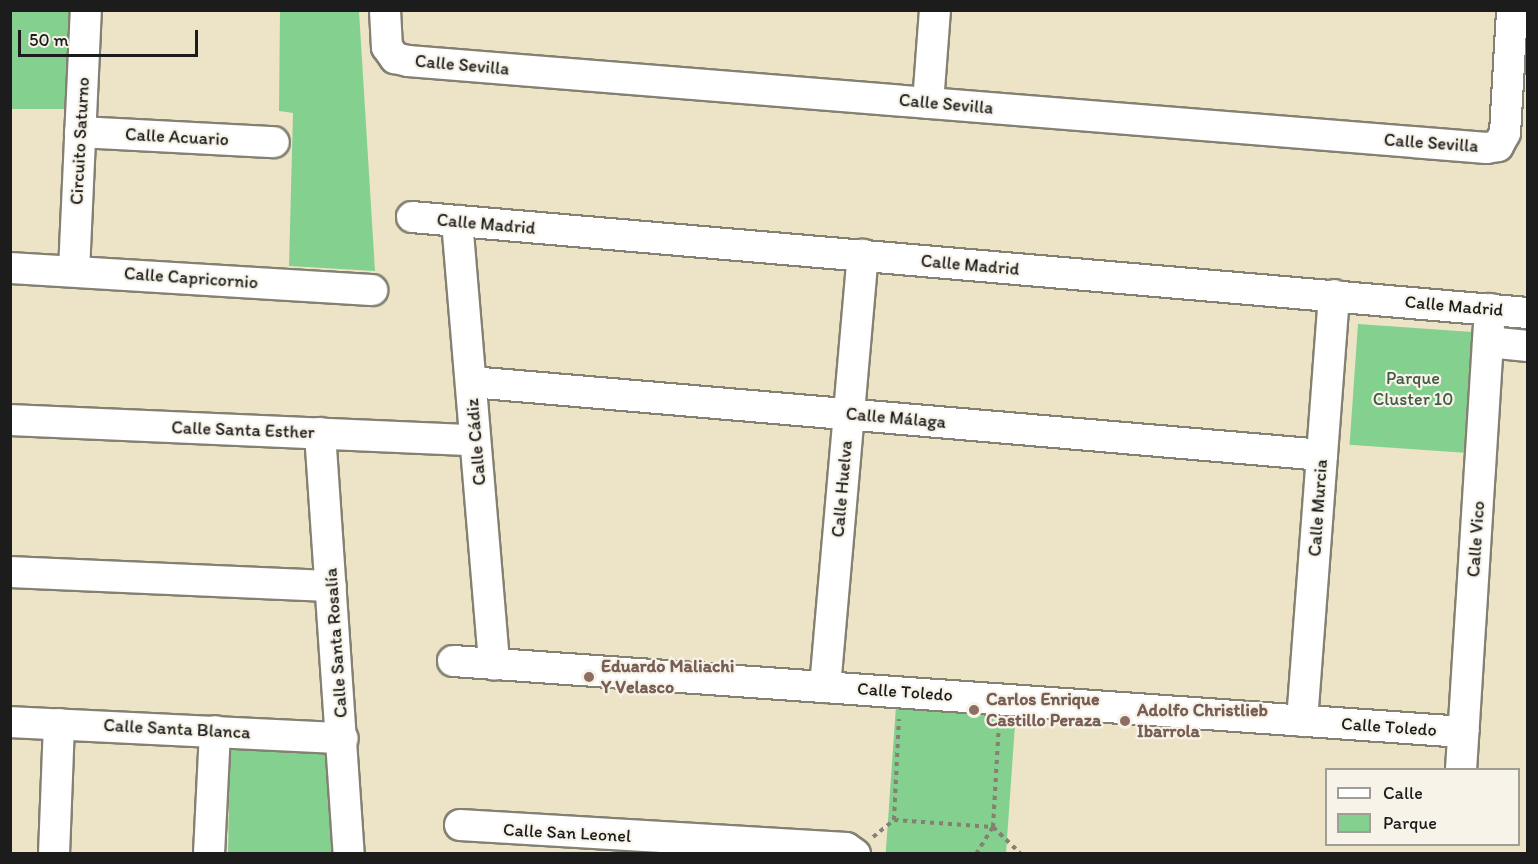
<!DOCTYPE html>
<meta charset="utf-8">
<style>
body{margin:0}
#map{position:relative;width:1538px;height:864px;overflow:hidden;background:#ede4c7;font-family:Itim,sans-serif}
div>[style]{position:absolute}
.green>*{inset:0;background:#84d08e;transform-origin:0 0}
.path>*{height:4px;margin-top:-2px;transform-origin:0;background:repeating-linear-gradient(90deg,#848072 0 4.5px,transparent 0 9px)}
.roads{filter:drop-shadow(2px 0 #848072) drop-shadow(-2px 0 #848072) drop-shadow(0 2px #848072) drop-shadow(0 -2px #848072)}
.minor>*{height:30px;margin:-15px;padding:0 15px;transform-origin:15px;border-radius:15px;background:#fff}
.dots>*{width:16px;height:16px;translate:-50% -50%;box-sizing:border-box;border:3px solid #f7f3e8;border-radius:50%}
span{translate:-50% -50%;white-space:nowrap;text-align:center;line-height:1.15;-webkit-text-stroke:4.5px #f7f3e8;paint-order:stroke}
.street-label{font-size:18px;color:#1c1c1c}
.park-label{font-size:18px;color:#405b44}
.education-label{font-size:18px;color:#785e54;font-weight:700}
.left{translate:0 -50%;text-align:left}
.frame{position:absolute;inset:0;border:12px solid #1c1c1c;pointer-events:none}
.legend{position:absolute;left:1325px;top:768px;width:195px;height:78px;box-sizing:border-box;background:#f7f3e8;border:2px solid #9f9d96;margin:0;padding:8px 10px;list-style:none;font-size:18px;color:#1c1c1c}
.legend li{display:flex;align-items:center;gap:12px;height:30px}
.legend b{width:30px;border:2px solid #9f9d96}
.scale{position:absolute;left:18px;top:30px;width:180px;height:27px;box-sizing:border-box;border:3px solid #1c1c1c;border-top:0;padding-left:8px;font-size:18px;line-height:21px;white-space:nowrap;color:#1c1c1c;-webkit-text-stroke:4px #f7f3e8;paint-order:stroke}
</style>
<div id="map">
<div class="green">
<i style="left:11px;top:11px;width:63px;height:98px"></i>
<i style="clip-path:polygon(280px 11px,359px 11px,375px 271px,289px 266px,293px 113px,279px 111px)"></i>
<i style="left:1358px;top:324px;width:118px;height:121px;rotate:4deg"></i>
<i style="left:896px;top:706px;width:120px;height:148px;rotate:4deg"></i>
<i style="clip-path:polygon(230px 745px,326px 752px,333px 853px,228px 854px)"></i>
</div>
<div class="path">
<i style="left:894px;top:820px;width:101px;rotate:-87.2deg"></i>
<i style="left:873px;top:837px;width:27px;rotate:-39deg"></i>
<i style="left:894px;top:820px;width:99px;rotate:4deg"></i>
<i style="left:993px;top:827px;width:39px;rotate:44deg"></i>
<i style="left:976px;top:854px;width:32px;rotate:-58deg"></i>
<i style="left:993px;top:827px;width:103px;rotate:-86.7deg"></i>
</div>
<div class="roads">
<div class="minor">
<i style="left:385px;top:10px;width:37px;rotate:87deg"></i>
<i style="left:387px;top:47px;width:14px;rotate:54deg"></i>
<i style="left:395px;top:58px;width:13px;rotate:13deg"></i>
<i style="left:408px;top:61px;width:1082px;rotate:4.61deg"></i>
<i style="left:1486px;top:148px;width:12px;rotate:-9deg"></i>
<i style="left:1498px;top:146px;width:15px;rotate:-62deg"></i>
<i style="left:1505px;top:133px;width:123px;rotate:-86.7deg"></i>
<i style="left:928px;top:103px;width:93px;rotate:-85.7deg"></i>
<i style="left:80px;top:132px;width:194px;rotate:3deg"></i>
<i style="left:412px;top:217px;width:1120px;rotate:4.92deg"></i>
<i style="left:457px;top:221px;width:445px;rotate:85.2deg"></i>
<i style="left:10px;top:268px;width:363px;rotate:3.5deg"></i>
<i style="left:74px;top:271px;width:261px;rotate:-87.4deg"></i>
<i style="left:1488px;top:342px;width:40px;rotate:5.7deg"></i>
<i style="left:471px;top:382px;width:854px;rotate:4.9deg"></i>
<i style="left:10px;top:420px;width:465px;rotate:2.5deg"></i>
<i style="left:320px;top:433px;width:422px;rotate:86.1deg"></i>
<i style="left:10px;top:572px;width:321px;rotate:2.5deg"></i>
<i style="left:453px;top:661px;width:1013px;rotate:4.02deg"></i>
<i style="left:825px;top:687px;width:434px;rotate:-85deg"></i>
<i style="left:1302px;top:721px;width:427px;rotate:-85.7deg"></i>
<i style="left:10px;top:722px;width:333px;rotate:2.8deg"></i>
<i style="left:1461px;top:770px;width:462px;rotate:-86.4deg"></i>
<i style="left:460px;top:825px;width:387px;rotate:3.4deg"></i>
<i style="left:846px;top:848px;width:11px;rotate:34deg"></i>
<i style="left:54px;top:854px;width:130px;rotate:-87.8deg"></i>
<i style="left:209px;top:854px;width:123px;rotate:-87.2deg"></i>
</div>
</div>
<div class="dots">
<i style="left:589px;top:677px;background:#8d6e63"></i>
<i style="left:974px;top:710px;background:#8d6e63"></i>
<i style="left:1125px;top:721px;background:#8d6e63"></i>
</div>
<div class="street-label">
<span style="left:462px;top:65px;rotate:5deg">Calle Sevilla</span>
<span style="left:946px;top:104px;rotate:5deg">Calle Sevilla</span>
<span style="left:177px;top:137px;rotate:3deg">Calle Acuario</span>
<span style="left:80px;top:141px;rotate:-87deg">Circuito Saturno</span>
<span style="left:1431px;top:143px;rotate:4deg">Calle Sevilla</span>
<span style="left:486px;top:224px;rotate:5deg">Calle Madrid</span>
<span style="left:970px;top:265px;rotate:5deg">Calle Madrid</span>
<span style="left:191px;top:278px;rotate:4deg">Calle Capricornio</span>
<span style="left:1454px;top:306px;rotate:5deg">Calle Madrid</span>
<span style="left:896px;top:418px;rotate:5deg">Calle Málaga</span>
<span style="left:243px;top:430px;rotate:2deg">Calle Santa Esther</span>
<span style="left:476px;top:442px;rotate:-95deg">Calle Cádiz</span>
<span style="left:842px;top:489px;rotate:-85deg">Calle Huelva</span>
<span style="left:1318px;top:508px;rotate:-86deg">Calle Murcia</span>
<span style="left:1476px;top:539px;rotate:-86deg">Calle Vico</span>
<span style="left:336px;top:643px;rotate:-94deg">Calle Santa Rosalía</span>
<span style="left:905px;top:692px;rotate:4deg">Calle Toledo</span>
<span style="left:1389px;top:727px;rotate:4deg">Calle Toledo</span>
<span style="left:177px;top:729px;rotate:3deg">Calle Santa Blanca</span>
<span style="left:567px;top:833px;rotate:3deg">Calle San Leonel</span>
</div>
<div class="park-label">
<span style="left:1413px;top:389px">Parque<br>Cluster 10</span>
</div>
<div class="education-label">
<span class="left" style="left:601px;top:677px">Eduardo Maliachi<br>Y Velasco</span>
<span class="left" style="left:986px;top:710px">Carlos Enrique<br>Castillo Peraza</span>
<span class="left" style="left:1137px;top:721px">Adolfo Christlieb<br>Ibarrola</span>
</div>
<div class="frame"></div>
<ul class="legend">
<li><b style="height:8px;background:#fff"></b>Calle</li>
<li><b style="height:16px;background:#84d08e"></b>Parque</li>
</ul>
<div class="scale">50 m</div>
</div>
